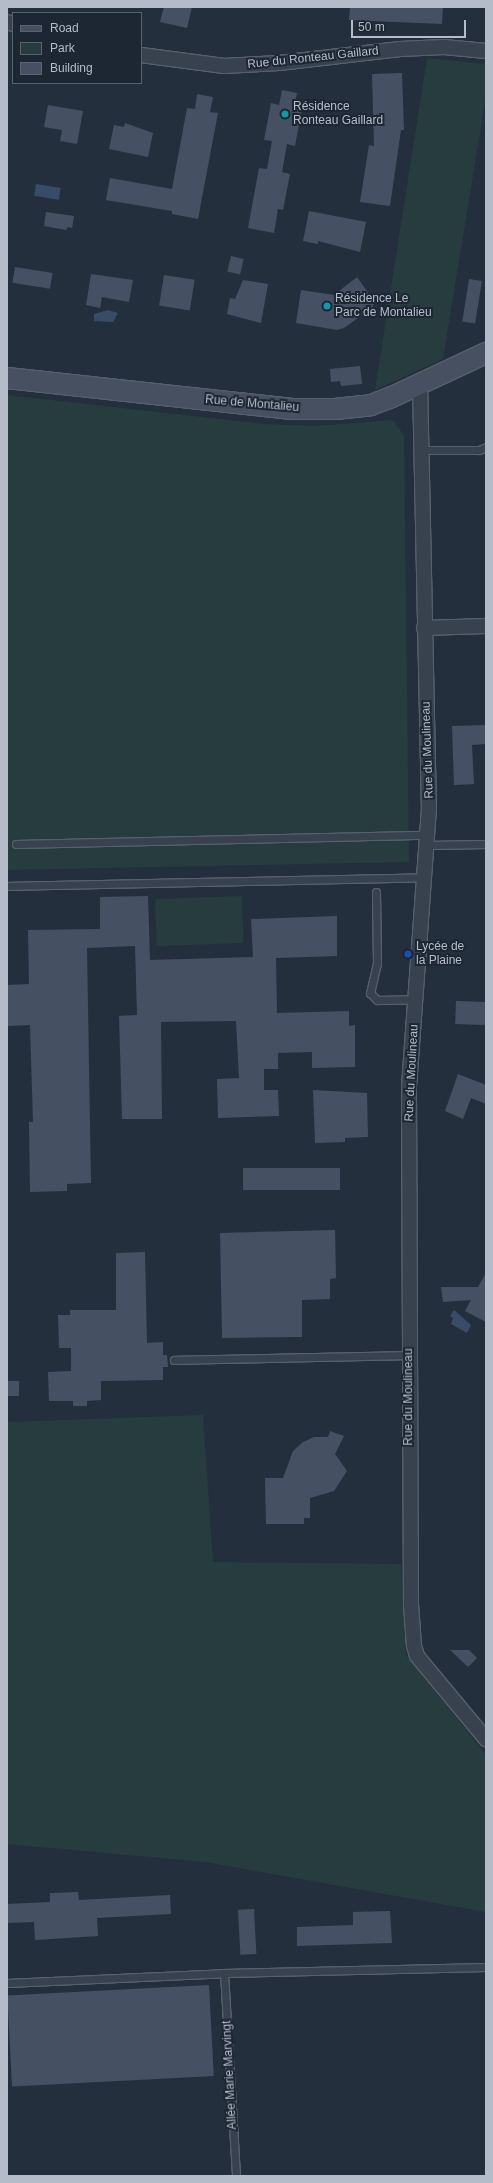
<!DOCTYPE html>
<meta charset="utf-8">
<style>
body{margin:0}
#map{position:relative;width:493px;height:2183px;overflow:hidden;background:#242f3e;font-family:Arial,sans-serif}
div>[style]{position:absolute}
.green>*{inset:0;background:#263c3f;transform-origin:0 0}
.water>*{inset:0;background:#394c67;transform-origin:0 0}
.building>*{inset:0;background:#455162;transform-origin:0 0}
.roads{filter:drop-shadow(1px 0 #565f6c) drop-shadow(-1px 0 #565f6c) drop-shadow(0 1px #565f6c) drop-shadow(0 -1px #565f6c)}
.lane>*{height:7px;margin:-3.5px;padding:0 3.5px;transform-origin:3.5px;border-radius:3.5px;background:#38414e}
.street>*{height:14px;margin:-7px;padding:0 7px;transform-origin:7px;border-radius:7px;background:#38414e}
.secondary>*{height:20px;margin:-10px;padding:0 10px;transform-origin:10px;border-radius:10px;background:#465061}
.dots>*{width:11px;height:11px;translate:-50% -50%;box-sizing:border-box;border:2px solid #1d2633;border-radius:50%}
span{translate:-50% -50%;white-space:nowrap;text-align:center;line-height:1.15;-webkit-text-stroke:4px #1d2633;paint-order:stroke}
.street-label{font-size:12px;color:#b4bcc9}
.poi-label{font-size:12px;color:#b4bcc9}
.left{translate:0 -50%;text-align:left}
.frame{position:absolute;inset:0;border:8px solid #b4bcc9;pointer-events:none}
.legend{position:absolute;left:12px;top:12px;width:130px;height:72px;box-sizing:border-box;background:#1d2633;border:1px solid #59626f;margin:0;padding:5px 7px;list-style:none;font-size:12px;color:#b4bcc9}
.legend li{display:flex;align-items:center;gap:8px;height:20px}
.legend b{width:20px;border:1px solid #59626f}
.scale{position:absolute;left:351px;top:20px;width:115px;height:18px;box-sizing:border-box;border:2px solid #b4bcc9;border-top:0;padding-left:5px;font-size:12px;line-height:14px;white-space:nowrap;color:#b4bcc9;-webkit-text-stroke:3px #1d2633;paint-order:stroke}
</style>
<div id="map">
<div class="green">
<i style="clip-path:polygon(427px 58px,486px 64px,486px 96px,443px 359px,375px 390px)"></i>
<i style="clip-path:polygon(7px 395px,264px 424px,316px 426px,392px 420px,404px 435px,409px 862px,7px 870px)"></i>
<i style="left:242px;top:896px;width:47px;height:87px;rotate:88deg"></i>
<i style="clip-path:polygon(203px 1415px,213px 1562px,401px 1564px,406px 1655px,486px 1755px,486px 1912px,205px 1862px,7px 1844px,7px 1422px)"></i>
</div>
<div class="water">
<i style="left:36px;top:184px;width:25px;height:12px;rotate:9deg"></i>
<i style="clip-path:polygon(108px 310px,118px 313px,113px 322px,94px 321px,94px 314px)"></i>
<i style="clip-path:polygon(454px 1310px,471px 1325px,467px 1333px,451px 1324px,453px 1318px,450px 1316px)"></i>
</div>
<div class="building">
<i style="clip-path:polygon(164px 7px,192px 7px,187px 28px,160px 22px)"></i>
<i style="clip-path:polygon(350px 7px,443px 7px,442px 24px,349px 20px)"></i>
<i style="clip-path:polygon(402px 73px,404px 130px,401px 130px,390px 206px,360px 202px,369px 145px,374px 146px,372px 74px)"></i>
<i style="clip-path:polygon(282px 90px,297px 93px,294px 108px,302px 109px,295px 146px,287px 144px,282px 172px,290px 174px,283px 210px,278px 209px,274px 233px,248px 228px,259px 168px,267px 169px,272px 141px,264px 140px,271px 103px,279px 105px)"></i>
<i style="clip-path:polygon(197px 94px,213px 97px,210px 112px,218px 113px,198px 219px,172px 214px,172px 211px,106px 200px,110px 178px,172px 189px,187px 108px,195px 109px)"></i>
<i style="clip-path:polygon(48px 105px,83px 111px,77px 144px,60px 141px,62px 130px,44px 127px)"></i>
<i style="clip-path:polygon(125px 123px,153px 133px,148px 157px,109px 149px,114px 125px,124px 127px)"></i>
<i style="clip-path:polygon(309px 211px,366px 222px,360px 252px,318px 241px,318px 244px,303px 241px)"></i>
<i style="clip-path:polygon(46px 212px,74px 216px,72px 228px,68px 227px,66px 230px,44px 226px)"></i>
<i style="left:231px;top:256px;width:13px;height:16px;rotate:13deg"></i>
<i style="left:15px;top:267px;width:38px;height:16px;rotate:9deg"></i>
<i style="clip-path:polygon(91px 274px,133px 280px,129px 302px,102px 297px,100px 308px,86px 305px)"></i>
<i style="left:164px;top:275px;width:31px;height:31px;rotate:9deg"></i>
<i style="clip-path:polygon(357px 277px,374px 301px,373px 307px,344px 328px,337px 330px,296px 323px,301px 290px,334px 295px)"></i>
<i style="left:469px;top:279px;width:13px;height:43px;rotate:9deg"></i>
<i style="clip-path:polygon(243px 280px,268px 284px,261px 323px,227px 314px,230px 298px,235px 299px)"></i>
<i style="clip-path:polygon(360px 366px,362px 384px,341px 386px,340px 381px,331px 382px,330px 369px)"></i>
<i style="clip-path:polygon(486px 725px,486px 744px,472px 745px,474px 784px,454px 785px,452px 726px)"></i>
<i style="clip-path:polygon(148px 896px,150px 960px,253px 957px,251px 919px,337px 916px,337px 956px,276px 958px,277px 1013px,349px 1011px,349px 1026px,355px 1025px,355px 1067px,312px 1068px,312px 1052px,278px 1053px,278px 1069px,264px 1069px,264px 1090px,278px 1090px,279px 1116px,218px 1118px,217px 1079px,239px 1078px,236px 1021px,161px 1022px,162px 1119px,122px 1119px,119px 1016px,137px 1015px,135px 946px,87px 948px,91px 1183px,67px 1184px,67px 1191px,30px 1192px,29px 1122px,33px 1122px,30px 1025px,7px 1026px,7px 985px,29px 984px,28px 930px,100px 929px,100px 897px)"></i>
<i style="left:456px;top:1001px;width:30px;height:23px;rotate:2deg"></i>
<i style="clip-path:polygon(458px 1074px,486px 1085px,486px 1104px,471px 1098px,463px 1119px,445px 1111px)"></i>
<i style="clip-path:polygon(313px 1090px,367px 1093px,368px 1137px,345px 1138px,345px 1142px,315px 1143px)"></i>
<i style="left:340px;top:1168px;width:22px;height:97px;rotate:90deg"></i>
<i style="clip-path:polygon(335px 1230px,336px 1278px,330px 1279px,330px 1299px,302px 1300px,302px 1337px,222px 1338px,220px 1233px)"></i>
<i style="clip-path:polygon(145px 1252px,147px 1343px,163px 1342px,163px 1355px,167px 1355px,168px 1367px,163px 1367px,163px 1380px,101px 1381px,101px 1400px,87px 1401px,87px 1406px,73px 1406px,73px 1401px,49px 1401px,48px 1372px,71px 1371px,71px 1348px,59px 1348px,58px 1315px,70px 1315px,70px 1310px,116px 1310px,116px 1253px)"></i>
<i style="clip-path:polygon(486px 1273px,486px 1322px,465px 1311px,471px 1300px,443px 1302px,441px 1287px,478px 1287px)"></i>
<i style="left:7px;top:1381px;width:12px;height:15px"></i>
<i style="clip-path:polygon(330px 1431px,344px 1436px,335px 1454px,347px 1471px,334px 1491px,310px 1498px,310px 1518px,304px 1518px,304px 1524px,266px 1524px,265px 1478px,283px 1478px,293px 1451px,303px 1442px,314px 1437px,328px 1437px)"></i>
<i style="clip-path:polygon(450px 1650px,469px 1650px,477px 1658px,468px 1667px)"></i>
<i style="clip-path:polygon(78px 1892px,79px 1900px,170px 1895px,171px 1914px,97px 1918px,98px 1936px,35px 1940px,34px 1922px,7px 1923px,7px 1904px,50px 1902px,50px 1893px)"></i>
<i style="left:254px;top:1909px;width:45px;height:16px;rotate:87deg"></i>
<i style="clip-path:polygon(390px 1911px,392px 1943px,297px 1946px,297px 1927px,353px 1925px,353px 1912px)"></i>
<i style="left:209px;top:1985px;width:91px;height:202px;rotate:87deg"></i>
</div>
<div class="roads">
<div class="lane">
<i style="left:421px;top:450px;width:58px"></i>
<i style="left:479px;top:450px;width:8px;rotate:-23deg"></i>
<i style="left:16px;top:844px;width:411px;rotate:-1.3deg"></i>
<i style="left:427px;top:845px;width:59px;rotate:-1deg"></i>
<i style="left:7px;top:886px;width:418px;rotate:-1.2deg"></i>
<i style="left:376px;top:892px;width:71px;rotate:89.2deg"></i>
<i style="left:377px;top:963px;width:31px;rotate:103deg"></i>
<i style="left:370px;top:993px;width:10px;rotate:45deg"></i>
<i style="left:377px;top:1000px;width:39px;rotate:-1deg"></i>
<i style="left:174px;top:1360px;width:235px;rotate:-1.2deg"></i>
<i style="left:224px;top:1973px;width:203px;rotate:86.6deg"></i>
<i style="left:7px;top:1983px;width:217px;rotate:-2.6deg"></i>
<i style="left:224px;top:1973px;width:262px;rotate:-1.3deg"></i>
</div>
<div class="street">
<i style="left:7px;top:22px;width:6px;rotate:18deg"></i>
<i style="left:141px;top:55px;width:84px;rotate:7.5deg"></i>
<i style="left:224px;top:66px;width:55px;rotate:-3.1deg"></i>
<i style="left:279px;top:63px;width:122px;rotate:-6.6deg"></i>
<i style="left:400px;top:49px;width:44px;rotate:-2.6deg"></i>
<i style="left:444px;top:47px;width:42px;rotate:5.4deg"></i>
<i style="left:420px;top:382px;width:426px;rotate:88.8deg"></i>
<i style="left:429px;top:808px;width:280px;rotate:94.1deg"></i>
<i style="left:409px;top:1087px;width:517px;rotate:89.78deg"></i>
<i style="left:411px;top:1604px;width:42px;rotate:85.9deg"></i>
<i style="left:414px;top:1646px;width:10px;rotate:73deg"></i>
<i style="left:417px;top:1656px;width:108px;rotate:50.3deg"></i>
<i style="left:424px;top:628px;width:62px;rotate:-1.8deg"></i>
</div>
<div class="secondary">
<i style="left:7px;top:378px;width:287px;rotate:6.2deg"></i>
<i style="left:292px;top:409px;width:43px"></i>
<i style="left:335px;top:409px;width:36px;rotate:-6deg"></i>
<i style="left:371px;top:405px;width:22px;rotate:-21deg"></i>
<i style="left:392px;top:397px;width:104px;rotate:-25.1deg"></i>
</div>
</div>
<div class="dots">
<i style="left:285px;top:114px;background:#0f9aa8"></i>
<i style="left:327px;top:306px;background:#0f9aa8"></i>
<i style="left:408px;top:954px;background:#1a4fb4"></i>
</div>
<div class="street-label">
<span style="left:313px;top:58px;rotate:-6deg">Rue du Ronteau Gaillard</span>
<span style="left:252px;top:404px;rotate:5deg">Rue de Montalieu</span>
<span style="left:428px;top:750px;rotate:-92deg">Rue du Moulineau</span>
<span style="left:412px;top:1073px;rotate:-87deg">Rue du Moulineau</span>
<span style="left:409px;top:1397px;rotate:-90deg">Rue du Moulineau</span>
<span style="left:230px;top:2075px;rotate:-93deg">Allée Marie Marvingt</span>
</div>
<div class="poi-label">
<span class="left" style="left:293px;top:114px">Résidence<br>Ronteau Gaillard</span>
<span class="left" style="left:335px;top:306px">Résidence Le<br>Parc de Montalieu</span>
<span class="left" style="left:416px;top:954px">Lycée de<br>la Plaine</span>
</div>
<div class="frame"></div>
<ul class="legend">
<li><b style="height:5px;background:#465061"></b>Road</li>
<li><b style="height:11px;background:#263c3f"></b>Park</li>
<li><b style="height:11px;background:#455162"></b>Building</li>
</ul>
<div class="scale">50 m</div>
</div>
